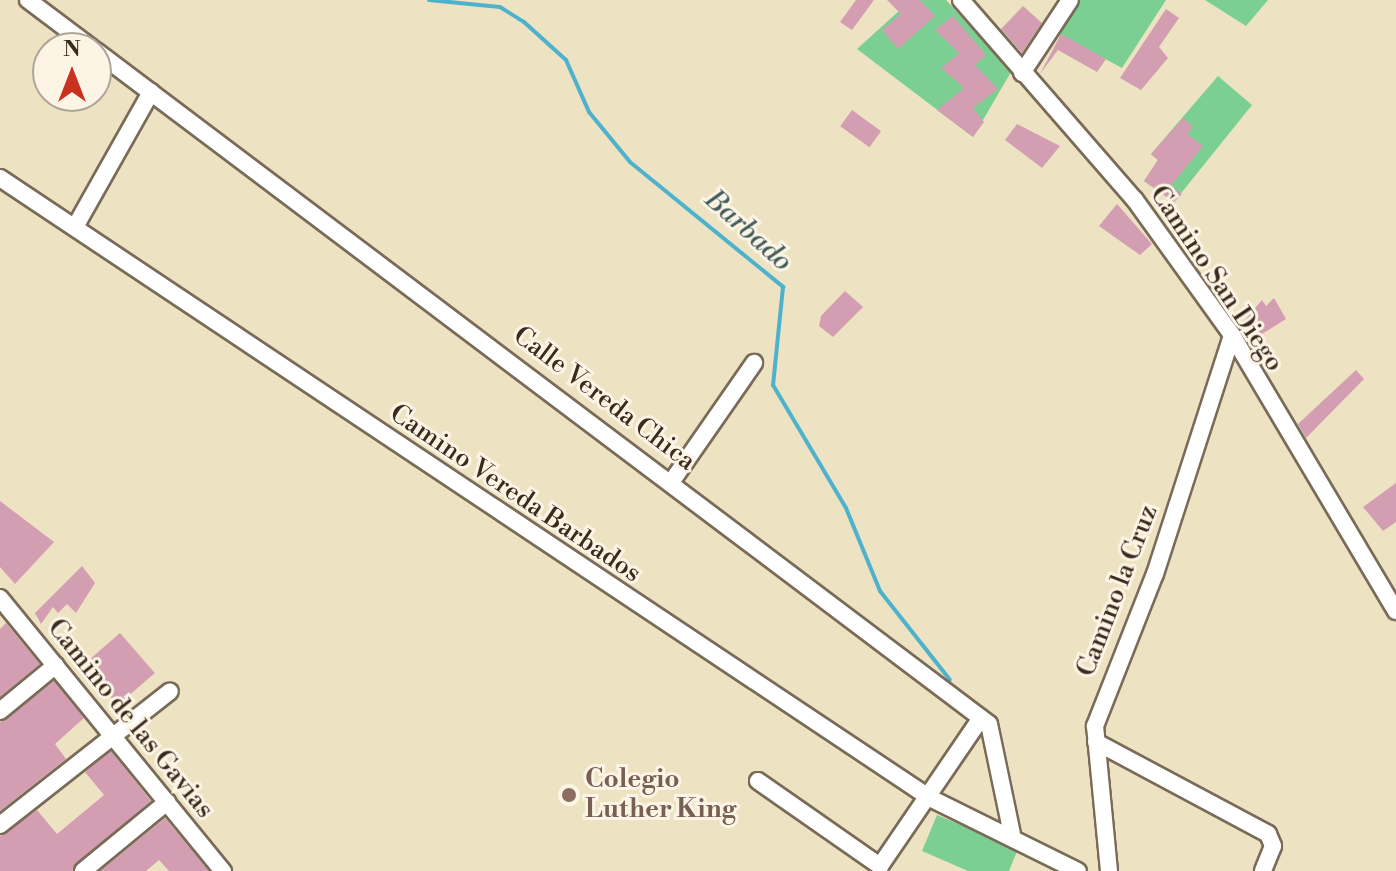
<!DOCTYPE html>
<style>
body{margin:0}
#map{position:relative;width:1396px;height:871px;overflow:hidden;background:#ede3c3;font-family:"Libre Bodoni",serif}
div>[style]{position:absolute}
.green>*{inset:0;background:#7bcf93}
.stream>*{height:4px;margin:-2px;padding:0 2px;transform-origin:2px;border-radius:2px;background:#4eb2cd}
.building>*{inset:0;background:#d39eb1;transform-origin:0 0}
.roads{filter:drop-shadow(2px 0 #796b58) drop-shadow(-2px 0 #796b58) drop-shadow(0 2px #796b58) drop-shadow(0 -2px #796b58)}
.street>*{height:16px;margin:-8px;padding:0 8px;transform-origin:8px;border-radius:8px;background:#fff}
.dots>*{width:22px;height:22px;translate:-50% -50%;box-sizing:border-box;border:4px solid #fcf5e5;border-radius:50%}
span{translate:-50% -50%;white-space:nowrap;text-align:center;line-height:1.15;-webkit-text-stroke:6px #fcf5e5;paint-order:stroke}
.street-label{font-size:26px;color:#3b2a1e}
.education-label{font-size:26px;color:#785e54;font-weight:700}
.left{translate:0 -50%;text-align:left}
.water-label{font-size:28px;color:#425a5b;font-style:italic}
.north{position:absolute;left:32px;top:32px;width:80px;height:80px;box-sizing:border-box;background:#fcf5e5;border:2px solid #afa495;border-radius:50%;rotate:0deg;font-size:22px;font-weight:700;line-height:32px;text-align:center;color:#3b2a1e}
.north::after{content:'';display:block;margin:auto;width:28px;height:36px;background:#c8321e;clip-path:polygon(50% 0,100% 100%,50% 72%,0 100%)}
</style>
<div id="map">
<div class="green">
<i style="clip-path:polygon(911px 0,946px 0,1011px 72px,973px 137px,857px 49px)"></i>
<i style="clip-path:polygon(1070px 0,1166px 0,1122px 68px,1052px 30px)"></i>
<i style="clip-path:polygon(1205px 0,1268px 0,1246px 26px)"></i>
<i style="clip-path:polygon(1218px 76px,1252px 105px,1174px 202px,1144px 181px,1158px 160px,1151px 154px)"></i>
<i style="clip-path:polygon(937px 815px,1018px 849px,1009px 871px,968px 871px,922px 851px)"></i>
</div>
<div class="stream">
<i style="left:429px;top:0;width:71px;rotate:5.6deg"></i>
<i style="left:500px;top:7px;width:28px;rotate:32deg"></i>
<i style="left:524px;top:22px;width:57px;rotate:42.1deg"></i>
<i style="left:566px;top:60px;width:57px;rotate:66.1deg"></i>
<i style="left:589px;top:112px;width:65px;rotate:50.6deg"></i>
<i style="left:630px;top:162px;width:198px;rotate:39.2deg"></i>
<i style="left:783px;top:287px;width:99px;rotate:95.8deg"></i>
<i style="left:773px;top:385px;width:143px;rotate:59.3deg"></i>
<i style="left:846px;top:508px;width:90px;rotate:67.7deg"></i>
<i style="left:880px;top:591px;width:113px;rotate:51.8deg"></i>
</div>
<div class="building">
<i style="clip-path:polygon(856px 0,874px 0,852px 30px,840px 22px)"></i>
<i style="clip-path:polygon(887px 0,920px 0,935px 16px,898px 49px,882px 30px,901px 14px)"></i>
<i style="clip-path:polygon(1023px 6px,1042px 23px,1022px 53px,1001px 29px)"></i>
<i style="clip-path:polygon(1166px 9px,1179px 18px,1159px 47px,1168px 58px,1141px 90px,1120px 78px)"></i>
<i style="clip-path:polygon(953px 16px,986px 55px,975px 65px,998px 89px,973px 108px,984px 122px,973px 137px,937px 110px,964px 88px,941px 68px,959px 53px,935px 30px)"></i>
<i style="clip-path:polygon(1061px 34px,1106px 59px,1097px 72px,1058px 50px,1040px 74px)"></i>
<i style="left:852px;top:110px;width:36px;height:20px;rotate:36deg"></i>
<i style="clip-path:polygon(1183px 118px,1193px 127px,1187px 134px,1203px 146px,1171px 186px,1182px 194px,1174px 202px,1144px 181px,1158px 160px,1151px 154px)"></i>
<i style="clip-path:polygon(1017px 124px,1060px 146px,1042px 168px,1005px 140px)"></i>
<i style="clip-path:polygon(1117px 204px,1152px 244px,1140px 255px,1099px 226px)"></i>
<i style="clip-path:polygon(845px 291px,863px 307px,833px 337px,819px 326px,821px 316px)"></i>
<i style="clip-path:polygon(1274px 298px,1286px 319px,1249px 342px,1239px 327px,1262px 300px,1266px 306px)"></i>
<i style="clip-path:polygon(1356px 370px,1364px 379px,1306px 438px,1298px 424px)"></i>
<i style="clip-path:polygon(1396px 483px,1396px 522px,1383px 531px,1363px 507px)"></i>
<i style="clip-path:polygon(0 501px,54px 542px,15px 584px,0 567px)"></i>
<i style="clip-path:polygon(82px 566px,95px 583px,76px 613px,67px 604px,58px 613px,53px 607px,41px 624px,35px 613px)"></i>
<i style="clip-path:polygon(6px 623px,40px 664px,0 697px,0 629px)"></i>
<i style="left:120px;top:633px;width:53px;height:49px;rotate:49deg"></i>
<i style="clip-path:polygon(54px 681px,84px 718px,55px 744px,66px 759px,0 811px,0 722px)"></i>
<i style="clip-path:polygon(111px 751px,151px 801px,72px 871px,0 871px,0 836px,37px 810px,57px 834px,104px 795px,85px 772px)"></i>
<i style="clip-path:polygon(165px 818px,209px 871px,169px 871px,159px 860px,146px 871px,100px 871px)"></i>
</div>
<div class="roads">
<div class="street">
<i style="left:28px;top:0;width:80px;rotate:36.9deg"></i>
<i style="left:961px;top:0;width:265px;rotate:49deg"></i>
<i style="left:1135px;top:200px;width:166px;rotate:54.3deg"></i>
<i style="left:1232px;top:335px;width:321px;rotate:59.3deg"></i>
<i style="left:96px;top:51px;width:1118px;rotate:37deg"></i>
<i style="left:989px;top:724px;width:112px;rotate:78.2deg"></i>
<i style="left:1022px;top:73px;width:87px;rotate:-56.7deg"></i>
<i style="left:0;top:178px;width:1118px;rotate:33.69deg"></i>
<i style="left:930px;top:798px;width:165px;rotate:26.3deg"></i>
<i style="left:75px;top:227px;width:155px;rotate:-60.6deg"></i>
<i style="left:672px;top:481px;width:144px;rotate:-55.2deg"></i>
<i style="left:0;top:598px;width:353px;rotate:50.8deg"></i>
<i style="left:0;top:711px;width:72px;rotate:-39.4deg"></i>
<i style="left:1096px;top:742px;width:195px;rotate:28.1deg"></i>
<i style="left:1268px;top:834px;width:13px;rotate:67deg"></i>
<i style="left:1273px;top:846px;width:27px;rotate:112deg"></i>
<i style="left:758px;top:781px;width:149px;rotate:34.9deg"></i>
<i style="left:880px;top:866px;width:179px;rotate:-55.7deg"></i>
<i style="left:0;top:825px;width:216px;rotate:-38.2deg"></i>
<i style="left:83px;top:871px;width:109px;rotate:-39.4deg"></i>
<i style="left:1109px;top:871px;width:146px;rotate:-95.5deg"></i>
<i style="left:1095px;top:726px;width:163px;rotate:-68.5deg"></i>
<i style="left:1155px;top:574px;width:251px;rotate:-72.1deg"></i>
</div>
</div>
<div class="dots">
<i style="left:569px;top:795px;background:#8d6e63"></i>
</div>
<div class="street-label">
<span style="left:1216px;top:279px;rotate:56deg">Camino San Diego</span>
<span style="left:604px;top:399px;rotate:37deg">Calle Vereda Chica</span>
<span style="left:515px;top:494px;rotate:34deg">Camino Vereda Barbados</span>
<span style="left:1118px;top:591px;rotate:-69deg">Camino la Cruz</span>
<span style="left:130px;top:719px;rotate:51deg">Camino de las Gavias</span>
</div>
<div class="education-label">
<span class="left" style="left:585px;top:795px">Colegio<br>Luther King</span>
</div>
<div class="water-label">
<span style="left:748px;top:231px;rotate:42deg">Barbado</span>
</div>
<div class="north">N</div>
</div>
